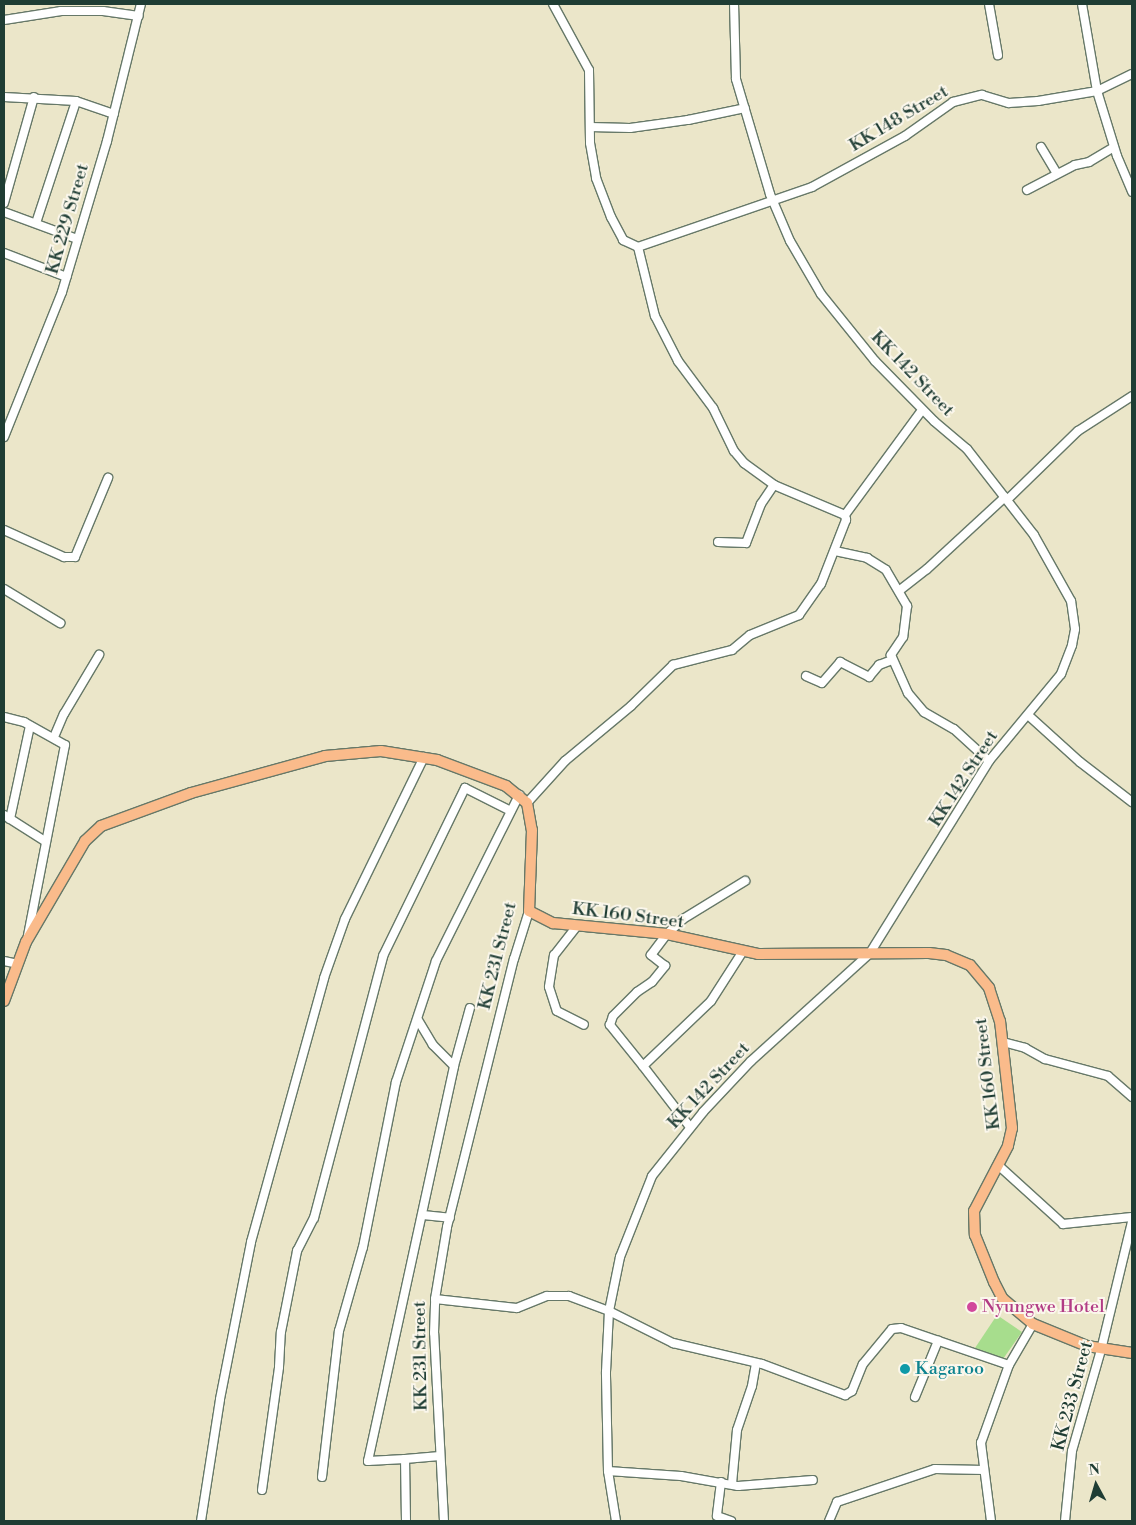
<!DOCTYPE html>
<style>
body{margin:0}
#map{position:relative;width:1136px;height:1525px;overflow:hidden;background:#ebe6c9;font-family:"Libre Bodoni",serif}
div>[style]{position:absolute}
.green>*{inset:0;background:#a7dd8d}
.roads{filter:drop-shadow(1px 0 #667868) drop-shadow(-1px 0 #667868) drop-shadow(0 1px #667868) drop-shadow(0 -1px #667868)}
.minor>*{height:8px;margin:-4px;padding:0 4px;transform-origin:4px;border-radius:4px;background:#fff}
.major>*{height:10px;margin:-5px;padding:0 5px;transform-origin:5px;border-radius:5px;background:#fabb8b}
.dots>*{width:14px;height:14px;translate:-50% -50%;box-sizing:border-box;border:2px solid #fbf7ec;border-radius:50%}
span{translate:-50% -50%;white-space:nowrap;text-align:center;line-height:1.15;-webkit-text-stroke:4px #fbf7ec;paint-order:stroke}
.street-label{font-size:18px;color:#1f3d34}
.hotel-label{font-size:18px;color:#b23c85}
.left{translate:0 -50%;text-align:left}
.culture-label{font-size:18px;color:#0d838f}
.frame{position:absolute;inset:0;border:5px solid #1f3d34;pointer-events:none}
.north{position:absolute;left:1071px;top:1460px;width:50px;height:50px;-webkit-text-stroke:4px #fbf7ec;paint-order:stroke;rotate:354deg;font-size:14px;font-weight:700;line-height:20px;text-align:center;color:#1f3d34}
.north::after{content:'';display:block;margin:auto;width:18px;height:22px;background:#1f3d34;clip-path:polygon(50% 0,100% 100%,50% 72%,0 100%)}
</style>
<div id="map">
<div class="green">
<i style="clip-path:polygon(997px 1315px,1022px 1332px,1003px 1359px,975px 1348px)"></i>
</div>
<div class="roads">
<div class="minor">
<i style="left:553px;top:4px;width:75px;rotate:61.4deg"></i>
<i style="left:589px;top:70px;width:73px;rotate:89.2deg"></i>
<i style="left:590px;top:143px;width:36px;rotate:80deg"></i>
<i style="left:596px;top:178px;width:42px;rotate:69deg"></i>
<i style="left:611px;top:217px;width:26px;rotate:62deg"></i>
<i style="left:623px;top:240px;width:17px;rotate:25deg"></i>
<i style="left:638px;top:247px;width:184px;rotate:-19deg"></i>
<i style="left:812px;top:187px;width:106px;rotate:-28.7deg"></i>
<i style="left:905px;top:136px;width:59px;rotate:-35.3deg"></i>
<i style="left:953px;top:102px;width:30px;rotate:-14deg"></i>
<i style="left:982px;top:95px;width:28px;rotate:17deg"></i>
<i style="left:1009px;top:103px;width:29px;rotate:-4deg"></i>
<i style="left:1038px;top:101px;width:60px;rotate:-9.6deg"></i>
<i style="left:1097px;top:91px;width:39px;rotate:-26deg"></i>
<i style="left:989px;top:4px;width:52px;rotate:80deg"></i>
<i style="left:1082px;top:4px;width:88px;rotate:80.2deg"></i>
<i style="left:1097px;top:91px;width:68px;rotate:72.9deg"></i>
<i style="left:1117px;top:156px;width:39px;rotate:67deg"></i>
<i style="left:4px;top:20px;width:58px;rotate:-9deg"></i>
<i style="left:61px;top:11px;width:42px"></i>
<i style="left:103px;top:11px;width:36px;rotate:8deg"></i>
<i style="left:4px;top:97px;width:72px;rotate:3.2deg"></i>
<i style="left:76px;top:101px;width:40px;rotate:18.9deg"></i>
<i style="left:590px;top:127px;width:40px;rotate:1.4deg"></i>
<i style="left:630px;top:128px;width:59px;rotate:-7.9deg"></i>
<i style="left:688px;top:120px;width:58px;rotate:-11.9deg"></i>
<i style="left:1041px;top:147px;width:31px;rotate:59deg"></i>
<i style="left:1027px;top:190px;width:54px;rotate:-27.5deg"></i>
<i style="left:1075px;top:165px;width:14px;rotate:-12deg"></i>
<i style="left:1089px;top:162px;width:29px;rotate:-31deg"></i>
<i style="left:4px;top:203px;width:110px;rotate:-74.2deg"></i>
<i style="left:4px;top:212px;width:78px;rotate:20.3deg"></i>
<i style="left:36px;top:223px;width:128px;rotate:-71.8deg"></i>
<i style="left:638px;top:247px;width:71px;rotate:76.2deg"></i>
<i style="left:655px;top:316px;width:51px;rotate:62.9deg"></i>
<i style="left:678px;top:361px;width:59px;rotate:53.3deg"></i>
<i style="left:713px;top:408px;width:48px;rotate:64deg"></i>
<i style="left:734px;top:451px;width:16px;rotate:50deg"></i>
<i style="left:744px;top:463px;width:37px;rotate:36deg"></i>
<i style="left:774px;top:485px;width:77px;rotate:22.9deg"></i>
<i style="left:4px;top:253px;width:67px;rotate:20.9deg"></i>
<i style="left:4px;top:437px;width:156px;rotate:-68.2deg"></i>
<i style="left:62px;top:292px;width:158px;rotate:-73.4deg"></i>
<i style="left:107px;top:141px;width:141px;rotate:-76.1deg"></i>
<i style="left:1007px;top:500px;width:99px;rotate:-44.2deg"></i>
<i style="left:1078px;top:431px;width:64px;rotate:-32.9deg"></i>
<i style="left:4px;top:530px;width:66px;rotate:24.2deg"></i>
<i style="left:64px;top:557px;width:11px"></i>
<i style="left:75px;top:557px;width:86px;rotate:-67.3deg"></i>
<i style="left:718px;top:542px;width:28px;rotate:2deg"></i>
<i style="left:746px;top:543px;width:42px;rotate:-69deg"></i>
<i style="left:761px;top:504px;width:23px;rotate:-56deg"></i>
<i style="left:835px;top:551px;width:33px;rotate:12deg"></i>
<i style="left:867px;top:558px;width:22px;rotate:32deg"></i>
<i style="left:886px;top:570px;width:42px;rotate:59.7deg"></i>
<i style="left:907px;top:606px;width:31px;rotate:97deg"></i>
<i style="left:903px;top:637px;width:22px;rotate:124deg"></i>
<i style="left:891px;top:655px;width:42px;rotate:65.9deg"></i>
<i style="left:908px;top:693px;width:25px;rotate:50deg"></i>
<i style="left:924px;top:712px;width:34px;rotate:30deg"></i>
<i style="left:954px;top:729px;width:47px;rotate:42.4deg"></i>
<i style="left:4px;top:589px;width:66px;rotate:31.3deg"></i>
<i style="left:900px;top:590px;width:34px;rotate:-38deg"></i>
<i style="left:927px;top:569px;width:106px;rotate:-42.7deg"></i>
<i style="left:806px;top:676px;width:17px;rotate:24deg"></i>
<i style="left:822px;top:683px;width:28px;rotate:-49deg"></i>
<i style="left:840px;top:662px;width:33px;rotate:27deg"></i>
<i style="left:869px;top:677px;width:16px;rotate:-50deg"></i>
<i style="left:879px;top:665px;width:14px;rotate:-21deg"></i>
<i style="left:1028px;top:715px;width:70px;rotate:42.1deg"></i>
<i style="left:1080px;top:762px;width:66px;rotate:37.6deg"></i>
<i style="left:4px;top:717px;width:21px;rotate:14deg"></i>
<i style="left:24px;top:722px;width:47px;rotate:29.3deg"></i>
<i style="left:65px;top:745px;width:195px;rotate:101deg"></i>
<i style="left:54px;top:737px;width:25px;rotate:-67deg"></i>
<i style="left:64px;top:714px;width:69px;rotate:-59.3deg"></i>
<i style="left:527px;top:803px;width:57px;rotate:-47.9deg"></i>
<i style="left:565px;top:761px;width:86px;rotate:-39.8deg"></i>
<i style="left:631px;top:706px;width:59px;rotate:-44.3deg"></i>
<i style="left:673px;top:665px;width:61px;rotate:-14.3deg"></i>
<i style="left:732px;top:650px;width:23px;rotate:-40deg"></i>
<i style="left:750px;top:635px;width:53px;rotate:-22.2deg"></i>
<i style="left:799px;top:615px;width:38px;rotate:-55deg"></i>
<i style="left:821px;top:584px;width:69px;rotate:-68.7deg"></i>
<i style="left:846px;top:520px;width:5px;rotate:-101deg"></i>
<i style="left:845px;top:515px;width:130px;rotate:-53.7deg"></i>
<i style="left:4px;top:815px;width:49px;rotate:32.4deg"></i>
<i style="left:10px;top:819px;width:95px;rotate:-77.9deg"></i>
<i style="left:577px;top:926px;width:37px;rotate:128deg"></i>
<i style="left:554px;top:955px;width:32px;rotate:99deg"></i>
<i style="left:549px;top:987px;width:25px;rotate:72deg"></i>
<i style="left:557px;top:1011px;width:30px;rotate:27deg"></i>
<i style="left:4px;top:961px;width:14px;rotate:12deg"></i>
<i style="left:1003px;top:1042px;width:23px;rotate:15deg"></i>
<i style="left:1025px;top:1048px;width:23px;rotate:29deg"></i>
<i style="left:1045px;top:1059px;width:65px;rotate:15.1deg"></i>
<i style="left:1108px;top:1076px;width:32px;rotate:41deg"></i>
<i style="left:454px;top:1066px;width:60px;rotate:-74.6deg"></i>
<i style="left:643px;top:1066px;width:53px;rotate:-128.8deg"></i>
<i style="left:610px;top:1025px;width:9px;rotate:-72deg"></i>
<i style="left:613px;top:1016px;width:34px;rotate:-45deg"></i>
<i style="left:637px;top:992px;width:18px;rotate:-34deg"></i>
<i style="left:652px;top:982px;width:21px;rotate:-51deg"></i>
<i style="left:665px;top:966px;width:18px;rotate:-142deg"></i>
<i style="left:651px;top:955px;width:26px;rotate:-53deg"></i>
<i style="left:667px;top:934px;width:22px;rotate:-43deg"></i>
<i style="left:683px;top:919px;width:73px;rotate:-31.5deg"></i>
<i style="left:690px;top:1127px;width:77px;rotate:-127.6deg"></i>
<i style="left:643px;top:1066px;width:94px;rotate:-43.7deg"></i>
<i style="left:711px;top:1001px;width:59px;rotate:-57.4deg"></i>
<i style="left:998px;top:1165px;width:88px;rotate:42.2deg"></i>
<i style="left:1063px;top:1224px;width:69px;rotate:-5.8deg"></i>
<i style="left:423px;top:1215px;width:27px;rotate:6deg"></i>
<i style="left:435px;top:1299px;width:82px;rotate:6.3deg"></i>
<i style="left:517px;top:1308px;width:32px;rotate:-22deg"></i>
<i style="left:547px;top:1296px;width:22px"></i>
<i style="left:569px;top:1296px;width:43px;rotate:20.6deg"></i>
<i style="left:609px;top:1311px;width:72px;rotate:26.6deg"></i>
<i style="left:673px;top:1343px;width:91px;rotate:13.3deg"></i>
<i style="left:762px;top:1364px;width:89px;rotate:20.5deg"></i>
<i style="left:845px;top:1395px;width:8px;rotate:-30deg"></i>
<i style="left:852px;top:1391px;width:29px;rotate:-68deg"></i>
<i style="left:863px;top:1364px;width:45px;rotate:-50.4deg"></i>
<i style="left:892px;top:1329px;width:9px;rotate:-6deg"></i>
<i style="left:901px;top:1328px;width:114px;rotate:18.9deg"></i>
<i style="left:1009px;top:1365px;width:48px;rotate:-59.7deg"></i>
<i style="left:915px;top:1397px;width:61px;rotate:-67.7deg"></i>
<i style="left:405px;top:1459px;width:37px;rotate:177deg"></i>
<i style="left:368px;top:1461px;width:404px;rotate:-77.7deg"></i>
<i style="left:454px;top:1066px;width:30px;rotate:-135deg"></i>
<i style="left:433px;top:1045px;width:29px;rotate:-121deg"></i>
<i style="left:608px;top:1471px;width:73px;rotate:3.9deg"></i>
<i style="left:681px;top:1476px;width:58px;rotate:10deg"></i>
<i style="left:738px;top:1486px;width:75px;rotate:-4.6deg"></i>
<i style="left:322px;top:1477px;width:147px;rotate:-83.4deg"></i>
<i style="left:339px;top:1331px;width:87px;rotate:-74.1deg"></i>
<i style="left:363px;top:1247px;width:168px;rotate:-78.7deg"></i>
<i style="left:396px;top:1082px;width:127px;rotate:-71.7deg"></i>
<i style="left:436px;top:961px;width:186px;rotate:-63.4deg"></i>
<i style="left:721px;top:1482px;width:34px;rotate:97deg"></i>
<i style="left:717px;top:1516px;width:15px;rotate:20deg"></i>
<i style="left:732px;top:1484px;width:54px;rotate:-84.7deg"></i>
<i style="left:737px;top:1430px;width:46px;rotate:-71.2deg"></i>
<i style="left:752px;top:1386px;width:23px;rotate:-80deg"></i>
<i style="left:262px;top:1490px;width:124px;rotate:-82.1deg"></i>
<i style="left:279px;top:1367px;width:35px;rotate:-87deg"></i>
<i style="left:281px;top:1332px;width:83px;rotate:-78.8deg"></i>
<i style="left:297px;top:1251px;width:37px;rotate:-63deg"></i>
<i style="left:314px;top:1218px;width:271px;rotate:-75.2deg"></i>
<i style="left:383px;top:956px;width:187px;rotate:-64deg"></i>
<i style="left:465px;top:788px;width:51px;rotate:26.6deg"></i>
<i style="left:201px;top:1521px;width:123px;rotate:-81.1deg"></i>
<i style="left:220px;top:1399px;width:160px;rotate:-78.8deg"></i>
<i style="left:251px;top:1242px;width:274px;rotate:-74.5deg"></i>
<i style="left:324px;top:978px;width:63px;rotate:-70.4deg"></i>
<i style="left:345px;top:919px;width:180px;rotate:-64deg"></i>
<i style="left:406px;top:1521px;width:62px;rotate:-90.9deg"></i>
<i style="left:405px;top:1459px;width:35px;rotate:-5deg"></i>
<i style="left:444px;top:1521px;width:188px;rotate:-93deg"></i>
<i style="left:434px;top:1333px;width:34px;rotate:-88deg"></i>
<i style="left:435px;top:1299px;width:73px;rotate:-80.5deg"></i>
<i style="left:447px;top:1227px;width:276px;rotate:-76deg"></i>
<i style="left:514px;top:959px;width:50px;rotate:-72.6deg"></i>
<i style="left:616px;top:1521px;width:51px;rotate:-99.1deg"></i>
<i style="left:608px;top:1471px;width:99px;rotate:-91.2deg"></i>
<i style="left:606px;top:1372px;width:61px;rotate:-87.2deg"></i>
<i style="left:609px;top:1311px;width:55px;rotate:-78.5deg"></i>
<i style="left:620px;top:1257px;width:87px;rotate:-68.4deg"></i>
<i style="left:652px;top:1176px;width:82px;rotate:-51.4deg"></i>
<i style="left:703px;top:1112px;width:70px;rotate:-46.7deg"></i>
<i style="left:751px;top:1061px;width:161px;rotate:-42.2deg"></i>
<i style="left:870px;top:953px;width:226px;rotate:-58.2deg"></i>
<i style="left:989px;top:761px;width:113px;rotate:-50.4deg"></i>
<i style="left:1061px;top:674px;width:31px;rotate:-69deg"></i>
<i style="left:1072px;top:645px;width:16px;rotate:-79deg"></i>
<i style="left:1075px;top:629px;width:28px;rotate:-98deg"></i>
<i style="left:1071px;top:601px;width:76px;rotate:-119.3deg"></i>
<i style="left:1034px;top:535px;width:109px;rotate:-127.9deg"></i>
<i style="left:967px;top:449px;width:43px;rotate:-139.7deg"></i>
<i style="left:934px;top:421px;width:84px;rotate:-134.5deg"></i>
<i style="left:875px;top:361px;width:86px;rotate:-128.9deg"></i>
<i style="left:821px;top:294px;width:61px;rotate:-120.3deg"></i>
<i style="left:790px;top:241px;width:51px;rotate:-113.1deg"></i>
<i style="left:770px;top:194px;width:120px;rotate:-106.5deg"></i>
<i style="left:736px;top:79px;width:75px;rotate:-91.5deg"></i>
<i style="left:829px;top:1521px;width:21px;rotate:-67deg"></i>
<i style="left:837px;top:1502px;width:103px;rotate:-18.6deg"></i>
<i style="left:935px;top:1469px;width:49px;rotate:1.2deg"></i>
<i style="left:991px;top:1521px;width:79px;rotate:-97.3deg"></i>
<i style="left:981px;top:1443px;width:83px;rotate:-70.3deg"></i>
<i style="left:1065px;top:1521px;width:70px;rotate:-84.3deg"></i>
<i style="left:1072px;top:1451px;width:105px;rotate:-74deg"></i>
<i style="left:1101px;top:1350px;width:132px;rotate:-76.4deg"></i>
</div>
<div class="major">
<i style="left:4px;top:1001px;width:63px;rotate:-69.6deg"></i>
<i style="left:26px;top:942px;width:117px;rotate:-59.7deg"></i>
<i style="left:85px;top:841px;width:22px;rotate:-43deg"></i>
<i style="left:101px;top:826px;width:96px;rotate:-20.1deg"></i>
<i style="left:191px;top:793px;width:139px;rotate:-15.4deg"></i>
<i style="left:325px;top:756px;width:56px;rotate:-5.1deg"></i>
<i style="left:381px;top:751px;width:57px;rotate:9.1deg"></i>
<i style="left:437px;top:760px;width:74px;rotate:20.6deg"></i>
<i style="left:506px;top:786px;width:27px;rotate:39deg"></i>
<i style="left:527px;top:803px;width:27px;rotate:80deg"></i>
<i style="left:532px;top:830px;width:81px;rotate:92.1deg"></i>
<i style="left:529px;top:911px;width:27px;rotate:27deg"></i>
<i style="left:553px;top:923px;width:115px;rotate:5.5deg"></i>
<i style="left:667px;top:934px;width:93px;rotate:12.4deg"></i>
<i style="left:758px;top:954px;width:171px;rotate:-0.3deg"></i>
<i style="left:929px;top:953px;width:17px;rotate:7deg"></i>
<i style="left:946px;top:955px;width:26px;rotate:23deg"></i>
<i style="left:970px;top:965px;width:30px;rotate:50deg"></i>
<i style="left:989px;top:988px;width:35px;rotate:72deg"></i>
<i style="left:1000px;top:1021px;width:108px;rotate:83.6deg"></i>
<i style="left:1012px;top:1128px;width:18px;rotate:103deg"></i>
<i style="left:1008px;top:1146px;width:73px;rotate:117.6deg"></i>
<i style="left:974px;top:1211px;width:24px;rotate:88deg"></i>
<i style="left:975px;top:1235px;width:51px;rotate:68deg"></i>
<i style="left:994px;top:1282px;width:18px;rotate:63deg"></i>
<i style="left:1002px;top:1298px;width:40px;rotate:40deg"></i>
<i style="left:1033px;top:1324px;width:58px;rotate:22.2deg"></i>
<i style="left:1087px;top:1346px;width:46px;rotate:8.8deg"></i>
</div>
</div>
<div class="dots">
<i style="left:972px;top:1307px;background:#d1479c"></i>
<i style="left:905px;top:1369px;background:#0f9aa8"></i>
</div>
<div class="street-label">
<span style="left:899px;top:119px;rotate:-31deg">KK 148 Street</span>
<span style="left:68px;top:219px;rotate:-74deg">KK 229 Street</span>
<span style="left:912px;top:374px;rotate:46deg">KK 142 Street</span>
<span style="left:964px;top:779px;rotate:-57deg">KK 142 Street</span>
<span style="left:628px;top:916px;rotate:7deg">KK 160 Street</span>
<span style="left:498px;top:956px;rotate:-76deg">KK 231 Street</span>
<span style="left:988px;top:1074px;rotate:-97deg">KK 160 Street</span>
<span style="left:709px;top:1086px;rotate:-47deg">KK 142 Street</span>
<span style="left:421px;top:1356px;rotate:-91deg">KK 231 Street</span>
<span style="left:1073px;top:1396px;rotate:-75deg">KK 233 Street</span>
</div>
<div class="hotel-label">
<span class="left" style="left:982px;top:1307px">Nyungwe Hotel</span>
</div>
<div class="culture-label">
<span class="left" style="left:915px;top:1369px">Kagaroo</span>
</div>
<div class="frame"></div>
<div class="north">N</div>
</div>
